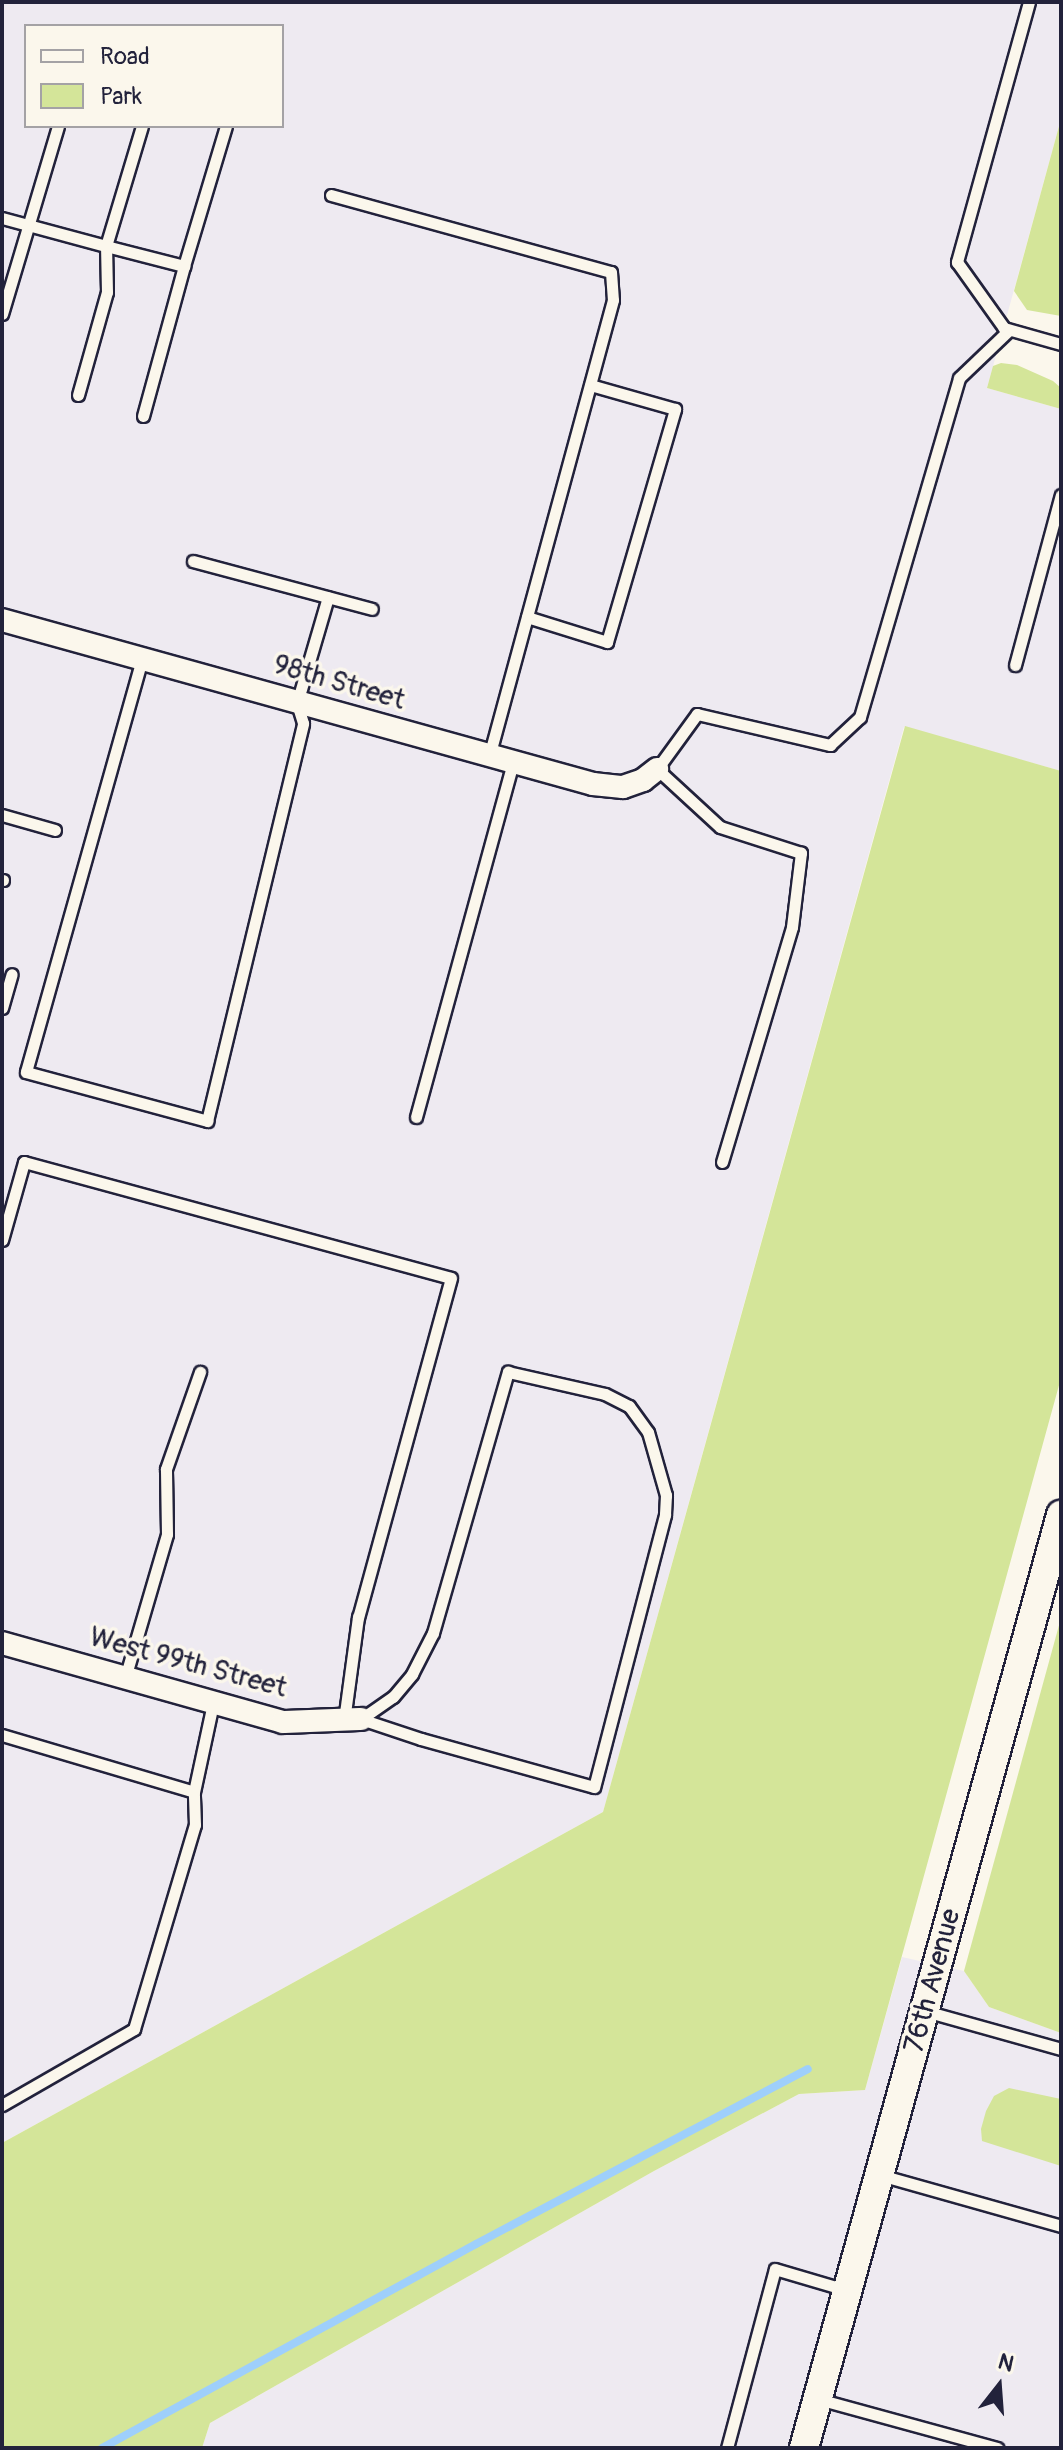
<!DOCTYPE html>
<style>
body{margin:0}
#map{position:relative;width:1063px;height:2450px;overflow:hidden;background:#fbf7ec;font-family:Pangolin,sans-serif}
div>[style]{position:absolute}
.built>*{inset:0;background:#eeeaf1}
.green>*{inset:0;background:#d4e599}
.stream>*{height:8px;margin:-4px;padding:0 4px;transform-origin:4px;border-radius:4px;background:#9ecffb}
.roads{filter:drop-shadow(2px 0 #22223b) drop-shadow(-2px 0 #22223b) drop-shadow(0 2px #22223b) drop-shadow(0 -2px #22223b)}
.service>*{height:11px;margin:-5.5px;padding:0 5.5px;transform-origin:5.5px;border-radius:5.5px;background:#fbf7ec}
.minor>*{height:22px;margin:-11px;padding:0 11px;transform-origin:11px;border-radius:11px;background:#fbf7ec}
.tertiary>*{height:28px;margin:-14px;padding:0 14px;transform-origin:14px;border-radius:14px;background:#fbf7ec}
span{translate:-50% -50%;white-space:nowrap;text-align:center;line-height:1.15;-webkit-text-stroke:7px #fbf7ec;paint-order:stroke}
.street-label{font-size:28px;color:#22223b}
.frame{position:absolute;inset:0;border:4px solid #22223b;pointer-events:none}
.legend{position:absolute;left:24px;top:24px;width:260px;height:104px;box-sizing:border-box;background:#fbf7ec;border:2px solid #a4a2a5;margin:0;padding:10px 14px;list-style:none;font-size:24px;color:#22223b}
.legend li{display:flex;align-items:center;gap:16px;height:40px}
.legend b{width:40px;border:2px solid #a4a2a5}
.north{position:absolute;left:959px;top:2346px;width:80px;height:80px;-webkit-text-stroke:6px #fbf7ec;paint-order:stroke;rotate:17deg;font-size:22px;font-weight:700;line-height:32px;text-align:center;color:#22223b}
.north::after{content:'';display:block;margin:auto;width:28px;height:36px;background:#22223b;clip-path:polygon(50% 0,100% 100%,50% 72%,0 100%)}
</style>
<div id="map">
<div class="built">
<i style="clip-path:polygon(evenodd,2px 2px,1061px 2px,1061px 119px,987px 388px,1061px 409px,1061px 771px,904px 727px,603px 1812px,2px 2143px,2px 2px,26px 26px,282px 26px,282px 126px,26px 126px,26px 26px)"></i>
<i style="clip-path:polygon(902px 1957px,964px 1971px,989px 2007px,1061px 2033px,1061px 2448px,202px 2448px,210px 2423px,654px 2171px,799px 2094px,865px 2090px)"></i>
</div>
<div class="green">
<i style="clip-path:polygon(1061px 119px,1061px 316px,1027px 310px,1014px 291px)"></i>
<i style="clip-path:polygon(1001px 363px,1017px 365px,1053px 381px,1061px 388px,1061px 409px,987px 388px,993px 366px)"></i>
<i style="clip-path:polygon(905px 726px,1061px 771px,1061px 1378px,865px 2090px,799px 2094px,654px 2171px,210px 2423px,202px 2448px,2px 2448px,2px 2143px,603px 1812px)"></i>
<i style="clip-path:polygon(1061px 1618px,1061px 2033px,989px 2007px,964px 1971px)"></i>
<i style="clip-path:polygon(1009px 2088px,1061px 2099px,1061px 2166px,982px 2141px,981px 2129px,986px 2111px,994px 2096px)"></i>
</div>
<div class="stream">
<i style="left:102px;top:2448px;width:426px;rotate:-28.6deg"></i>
<i style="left:476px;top:2244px;width:375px;rotate:-27.8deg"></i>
</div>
<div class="roads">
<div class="service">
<i style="left:1029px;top:2px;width:270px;rotate:105.5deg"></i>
<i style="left:957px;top:262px;width:81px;rotate:54.5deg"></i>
<i style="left:1004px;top:328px;width:59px;rotate:15.7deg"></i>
<i style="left:331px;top:195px;width:290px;rotate:15.4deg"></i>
<i style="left:611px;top:272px;width:28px;rotate:86deg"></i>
<i style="left:613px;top:300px;width:473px;rotate:105.2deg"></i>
<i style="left:2px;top:218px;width:108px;rotate:15.1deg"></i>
<i style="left:106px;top:246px;width:125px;rotate:-73.3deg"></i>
<i style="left:2px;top:314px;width:196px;rotate:-73.4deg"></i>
<i style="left:78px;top:395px;width:107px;rotate:-74.3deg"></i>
<i style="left:107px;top:292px;width:46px;rotate:-91.2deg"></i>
<i style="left:106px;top:246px;width:81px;rotate:14.4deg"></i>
<i style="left:184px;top:266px;width:146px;rotate:-73.3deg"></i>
<i style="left:143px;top:416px;width:156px;rotate:-74.7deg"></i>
<i style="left:193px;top:561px;width:185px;rotate:15deg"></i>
<i style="left:527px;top:617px;width:84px;rotate:17.4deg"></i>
<i style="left:607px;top:642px;width:243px;rotate:-73.7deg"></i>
<i style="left:675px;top:409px;width:88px;rotate:-164.2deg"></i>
<i style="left:142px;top:659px;width:429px;rotate:105.7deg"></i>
<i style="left:26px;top:1072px;width:188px;rotate:15.1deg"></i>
<i style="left:207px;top:1121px;width:409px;rotate:-76.4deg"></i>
<i style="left:303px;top:723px;width:21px;rotate:-107deg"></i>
<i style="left:297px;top:703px;width:110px;rotate:-73.7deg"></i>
<i style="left:1015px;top:665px;width:176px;rotate:-74.9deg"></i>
<i style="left:2px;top:815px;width:55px;rotate:15.8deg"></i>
<i style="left:2px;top:880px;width:1px"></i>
<i style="left:2px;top:1008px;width:35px;rotate:-74deg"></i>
<i style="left:416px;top:1117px;width:367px;rotate:-74.7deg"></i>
<i style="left:722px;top:1162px;width:245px;rotate:-73.4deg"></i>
<i style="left:792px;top:927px;width:75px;rotate:-83.1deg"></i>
<i style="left:801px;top:853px;width:85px;rotate:-162.2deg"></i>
<i style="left:720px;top:827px;width:86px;rotate:-137.4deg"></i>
<i style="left:657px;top:769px;width:68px;rotate:-54deg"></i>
<i style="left:697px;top:714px;width:137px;rotate:13.1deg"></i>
<i style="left:830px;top:745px;width:41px;rotate:-43deg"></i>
<i style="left:860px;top:717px;width:353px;rotate:-73.7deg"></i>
<i style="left:959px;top:378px;width:69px;rotate:-43.8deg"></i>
<i style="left:2px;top:1240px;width:81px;rotate:-74.2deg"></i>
<i style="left:24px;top:1162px;width:442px;rotate:15.2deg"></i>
<i style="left:451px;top:1278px;width:352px;rotate:105.3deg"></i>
<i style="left:358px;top:1617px;width:105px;rotate:97.7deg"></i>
<i style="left:508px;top:1372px;width:99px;rotate:12.8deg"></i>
<i style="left:605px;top:1394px;width:27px;rotate:27deg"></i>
<i style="left:629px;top:1406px;width:32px;rotate:54deg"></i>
<i style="left:648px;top:1432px;width:66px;rotate:74.1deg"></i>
<i style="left:666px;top:1495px;width:20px;rotate:93deg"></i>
<i style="left:665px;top:1515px;width:281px;rotate:104.6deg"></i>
<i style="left:594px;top:1787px;width:180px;rotate:-164.5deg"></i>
<i style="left:421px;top:1739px;width:63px;rotate:-161.6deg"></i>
<i style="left:361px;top:1719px;width:39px;rotate:-35deg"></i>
<i style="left:393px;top:1697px;width:30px;rotate:-50deg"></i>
<i style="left:412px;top:1674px;width:46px;rotate:-62.9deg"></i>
<i style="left:433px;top:1633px;width:272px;rotate:-74deg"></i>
<i style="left:125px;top:1678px;width:150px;rotate:-73.7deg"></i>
<i style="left:167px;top:1534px;width:65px;rotate:-90.9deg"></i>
<i style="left:166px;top:1469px;width:103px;rotate:-70.7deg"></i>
<i style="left:2px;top:1735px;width:200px;rotate:16.5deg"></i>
<i style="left:194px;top:1792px;width:91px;rotate:-77.9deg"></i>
<i style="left:925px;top:2011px;width:141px;rotate:15.6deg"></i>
<i style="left:2px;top:2105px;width:152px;rotate:-29.9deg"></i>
<i style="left:134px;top:2029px;width:213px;rotate:-73.4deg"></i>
<i style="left:195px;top:1825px;width:33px;rotate:-92deg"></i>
<i style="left:880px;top:2175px;width:188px;rotate:15.7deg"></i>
<i style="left:818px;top:2399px;width:186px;rotate:15.3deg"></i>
<i style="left:727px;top:2448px;width:185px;rotate:-75deg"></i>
<i style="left:775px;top:2269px;width:74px;rotate:16.5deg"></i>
</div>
<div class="minor">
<i style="left:2px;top:620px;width:613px;rotate:15.51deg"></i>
<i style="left:593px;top:784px;width:30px;rotate:6deg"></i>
<i style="left:623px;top:787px;width:21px;rotate:-19deg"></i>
<i style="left:643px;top:780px;width:18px;rotate:-38deg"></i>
<i style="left:2px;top:1643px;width:292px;rotate:15.7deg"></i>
<i style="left:283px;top:1722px;width:78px;rotate:-2.2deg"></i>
</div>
<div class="tertiary">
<i style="left:804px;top:2448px;width:968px;rotate:-74.6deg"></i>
</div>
</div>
<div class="street-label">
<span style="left:339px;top:683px;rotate:16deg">98th Street</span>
<span style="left:188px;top:1663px;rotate:15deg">West 99th Street</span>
<span style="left:933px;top:1981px;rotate:-75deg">76th Avenue</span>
</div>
<div class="frame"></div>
<ul class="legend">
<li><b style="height:10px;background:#fbf7ec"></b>Road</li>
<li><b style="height:22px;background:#d4e599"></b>Park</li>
</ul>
<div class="north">N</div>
</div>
